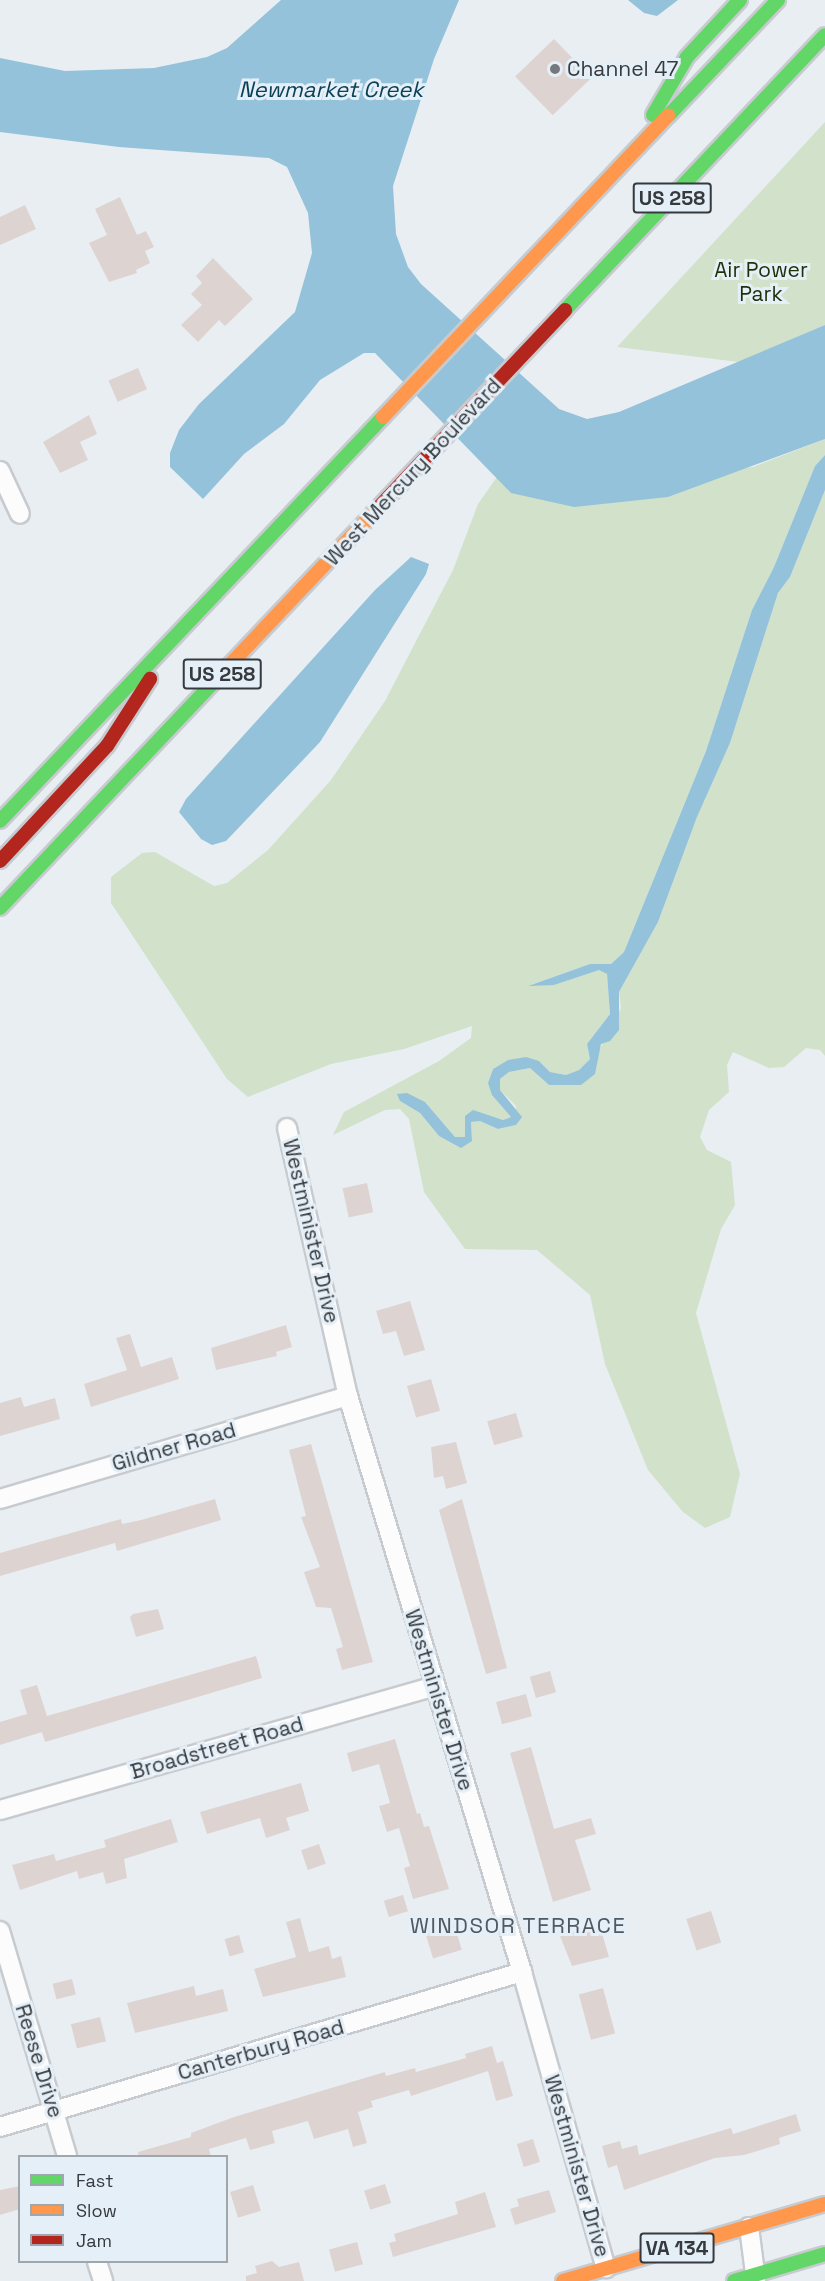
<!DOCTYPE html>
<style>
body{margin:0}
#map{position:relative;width:825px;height:2281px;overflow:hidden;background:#e9eef3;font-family:"Space Grotesk",sans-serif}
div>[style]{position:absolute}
.green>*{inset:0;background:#d1e1ca}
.water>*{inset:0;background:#94c2da}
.building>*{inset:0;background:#ddd4d1;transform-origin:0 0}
.roads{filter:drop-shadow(2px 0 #c7cbcf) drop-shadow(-2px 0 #c7cbcf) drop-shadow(0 2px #c7cbcf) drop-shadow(0 -2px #c7cbcf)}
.street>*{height:18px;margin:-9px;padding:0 9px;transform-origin:9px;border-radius:9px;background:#fcfcfd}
.fast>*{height:14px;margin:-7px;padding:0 7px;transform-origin:7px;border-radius:7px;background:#63d668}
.slow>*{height:14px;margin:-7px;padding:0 7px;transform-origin:7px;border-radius:7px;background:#ff974d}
.jam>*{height:14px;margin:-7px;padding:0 7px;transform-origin:7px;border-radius:7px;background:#b3261e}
.dots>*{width:16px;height:16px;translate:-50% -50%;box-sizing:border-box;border:3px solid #e5eff7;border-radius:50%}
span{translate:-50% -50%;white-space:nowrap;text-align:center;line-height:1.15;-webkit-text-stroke:6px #e5eff7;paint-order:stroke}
.shield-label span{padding:2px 4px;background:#e5eff7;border:2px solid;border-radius:4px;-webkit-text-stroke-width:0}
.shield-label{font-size:20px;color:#363a3e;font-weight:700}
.poi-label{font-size:21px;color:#363a3e}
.left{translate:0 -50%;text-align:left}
.park-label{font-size:21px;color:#1e3008}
.street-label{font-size:21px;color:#363a3e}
.water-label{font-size:22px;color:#0a4158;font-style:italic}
.neighbourhood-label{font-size:22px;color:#505860;letter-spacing:1.5px}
.legend{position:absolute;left:18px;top:2155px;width:210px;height:108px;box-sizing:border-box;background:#e5eff7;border:2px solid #9fa7ad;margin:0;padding:8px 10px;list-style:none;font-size:18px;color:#363a3e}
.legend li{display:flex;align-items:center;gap:12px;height:30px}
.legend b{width:30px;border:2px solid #9fa7ad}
</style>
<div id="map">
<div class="green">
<i style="clip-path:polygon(825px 122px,825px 325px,739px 362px,617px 347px)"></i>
<i style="clip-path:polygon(825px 439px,825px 455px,815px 466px,774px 567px,752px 610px,706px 751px,624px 952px,611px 964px,590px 964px,530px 985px,554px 985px,600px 969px,607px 974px,610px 1014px,587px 1044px,590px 1059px,579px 1070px,566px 1075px,550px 1072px,539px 1061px,508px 1060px,493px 1069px,488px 1083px,512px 1117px,503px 1120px,473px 1111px,465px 1137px,455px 1137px,425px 1102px,400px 1101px,420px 1113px,439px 1136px,472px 1141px,471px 1122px,480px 1121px,498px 1129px,516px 1125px,516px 1106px,500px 1090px,500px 1079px,509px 1072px,530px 1068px,549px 1085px,581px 1085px,621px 1008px,619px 992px,658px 922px,697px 817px,730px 743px,778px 593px,790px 577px,825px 490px,825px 1056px,820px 1050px,806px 1048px,784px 1067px,769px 1068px,733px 1052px,727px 1065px,729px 1092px,709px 1110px,700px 1137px,707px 1150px,731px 1162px,735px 1205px,721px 1229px,696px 1313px,740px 1474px,730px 1517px,705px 1528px,683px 1512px,648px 1470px,605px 1364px,590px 1295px,537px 1250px,465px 1249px,424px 1192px,409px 1119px,400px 1109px,385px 1110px,333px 1135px,344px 1112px,439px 1061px,471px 1038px,472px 1026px,404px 1049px,331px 1064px,248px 1097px,227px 1079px,111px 903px,111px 877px,142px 853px,155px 852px,214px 886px,227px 883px,268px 850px,331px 780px,385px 701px,453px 570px,478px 504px,497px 477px,511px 493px,753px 467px)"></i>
</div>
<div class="water">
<i style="clip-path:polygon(281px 0,459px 0,434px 59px,393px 186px,396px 234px,408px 267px,421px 284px,559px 409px,587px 419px,619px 412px,825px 325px,825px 439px,668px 497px,574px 507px,511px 493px,375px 353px,364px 353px,320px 380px,284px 424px,244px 454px,203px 499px,170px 467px,170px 453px,179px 430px,199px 404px,295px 312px,312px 253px,308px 213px,287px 167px,269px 158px,119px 147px,0 132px,0 58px,65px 71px,154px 68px,207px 57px,227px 48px)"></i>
<i style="clip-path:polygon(628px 0,678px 0,657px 16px,644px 13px)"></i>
<i style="clip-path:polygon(825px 455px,825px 490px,790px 577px,778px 593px,730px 743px,697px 817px,658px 922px,619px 992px,619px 1030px,610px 1041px,601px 1044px,595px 1074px,581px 1085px,549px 1085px,530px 1068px,509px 1072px,500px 1079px,500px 1090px,522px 1117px,516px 1125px,498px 1129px,480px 1121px,471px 1122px,472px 1141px,461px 1148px,439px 1136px,420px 1113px,400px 1101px,397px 1094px,407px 1093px,425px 1102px,455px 1137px,465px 1137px,465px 1116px,473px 1110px,503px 1120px,511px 1117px,492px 1095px,488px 1083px,493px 1069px,508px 1060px,526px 1057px,539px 1061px,550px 1072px,566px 1075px,579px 1070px,590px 1059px,587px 1044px,610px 1014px,607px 974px,599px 970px,554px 985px,528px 986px,590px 964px,611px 964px,624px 952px,706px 751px,752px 610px,774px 567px,815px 466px)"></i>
<i style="clip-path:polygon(411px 557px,429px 564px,426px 574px,320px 742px,226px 841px,212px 845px,201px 839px,179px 812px,186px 799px,375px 590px)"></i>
</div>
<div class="building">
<i style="left:554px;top:39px;width:54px;height:54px;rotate:46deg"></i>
<i style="clip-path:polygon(120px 197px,137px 235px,146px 231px,154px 247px,145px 251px,150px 263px,136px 270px,137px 273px,109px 282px,89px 243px,107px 235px,95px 209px)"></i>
<i style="clip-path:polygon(25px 205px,36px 229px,0 245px,0 217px)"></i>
<i style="clip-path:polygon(213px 258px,253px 299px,225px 326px,219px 320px,198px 342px,181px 325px,202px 305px,191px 294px,202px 283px,196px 276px)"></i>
<i style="left:138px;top:368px;width:23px;height:32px;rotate:67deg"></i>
<i style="clip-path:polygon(89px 415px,97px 434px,80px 442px,88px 460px,60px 473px,43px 442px)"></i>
<i style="left:367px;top:1183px;width:30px;height:25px;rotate:78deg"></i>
<i style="clip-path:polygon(410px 1301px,425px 1350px,404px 1356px,396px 1331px,383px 1334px,376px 1311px)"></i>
<i style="clip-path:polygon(286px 1325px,292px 1347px,276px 1352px,277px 1356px,216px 1370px,211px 1348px)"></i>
<i style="clip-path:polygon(130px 1334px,141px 1367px,172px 1357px,179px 1379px,91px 1407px,84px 1384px,127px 1370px,116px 1338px)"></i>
<i style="left:431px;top:1379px;width:33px;height:25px;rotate:74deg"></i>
<i style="clip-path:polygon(21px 1397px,24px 1407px,55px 1398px,60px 1419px,0 1436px,0 1403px)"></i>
<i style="left:516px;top:1413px;width:25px;height:30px;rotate:74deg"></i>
<i style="clip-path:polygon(456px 1442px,467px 1483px,446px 1489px,443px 1476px,434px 1478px,431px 1447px)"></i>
<i style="clip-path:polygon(311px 1444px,373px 1662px,342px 1670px,336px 1649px,343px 1647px,331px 1608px,316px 1607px,304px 1572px,320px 1567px,301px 1517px,306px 1516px,289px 1450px)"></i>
<i style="clip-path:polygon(215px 1499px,221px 1520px,117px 1551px,115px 1543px,0 1576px,0 1553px,121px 1519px,122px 1524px,141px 1520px)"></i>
<i style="clip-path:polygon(462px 1499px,507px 1668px,486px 1674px,439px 1510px)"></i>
<i style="clip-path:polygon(158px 1609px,164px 1629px,136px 1637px,130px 1617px,133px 1614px)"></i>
<i style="clip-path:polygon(256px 1656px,262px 1678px,45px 1742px,42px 1732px,0 1745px,0 1722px,27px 1714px,20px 1690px,37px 1685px,47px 1716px)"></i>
<i style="left:550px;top:1671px;width:22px;height:21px;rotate:74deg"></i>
<i style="left:526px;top:1694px;width:23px;height:31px;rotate:75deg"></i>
<i style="clip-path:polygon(395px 1739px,417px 1814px,420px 1813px,424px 1827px,429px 1826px,449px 1889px,413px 1899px,404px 1868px,410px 1866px,399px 1828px,387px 1832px,379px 1806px,390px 1803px,379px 1764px,352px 1772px,347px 1753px)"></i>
<i style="clip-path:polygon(531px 1747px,554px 1829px,591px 1818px,596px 1834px,575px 1840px,591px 1890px,553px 1902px,510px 1753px)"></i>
<i style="clip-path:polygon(301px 1783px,309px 1811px,286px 1818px,290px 1830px,266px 1838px,260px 1818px,207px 1834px,200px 1812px)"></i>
<i style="clip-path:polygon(171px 1819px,178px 1842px,124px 1859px,127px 1878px,106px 1884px,103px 1872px,79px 1879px,77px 1871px,20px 1890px,12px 1865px,54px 1854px,56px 1861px,106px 1847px,104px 1840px)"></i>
<i style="left:319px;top:1844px;width:21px;height:19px;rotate:71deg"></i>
<i style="left:403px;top:1895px;width:17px;height:20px;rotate:73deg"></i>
<i style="left:711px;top:1911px;width:33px;height:26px;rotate:72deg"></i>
<i style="clip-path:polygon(300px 1918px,309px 1952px,329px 1946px,332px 1959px,341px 1956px,346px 1977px,263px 1997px,254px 1969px,296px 1957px,286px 1922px)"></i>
<i style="left:453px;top:1921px;width:30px;height:30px;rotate:73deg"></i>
<i style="clip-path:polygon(599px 1923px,609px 1957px,572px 1966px,560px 1936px)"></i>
<i style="left:239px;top:1935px;width:18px;height:15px;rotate:74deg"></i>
<i style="left:72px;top:1979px;width:16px;height:20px;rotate:76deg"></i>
<i style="clip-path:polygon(194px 1986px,196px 1996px,223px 1989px,228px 2011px,135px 2033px,127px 2003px)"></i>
<i style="left:603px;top:1988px;width:47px;height:25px;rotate:75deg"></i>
<i style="left:100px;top:2017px;width:25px;height:30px;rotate:76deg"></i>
<i style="clip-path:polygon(492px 2046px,497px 2063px,503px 2061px,513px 2096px,496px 2101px,488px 2071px,411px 2096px,409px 2090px,371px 2101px,373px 2107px,358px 2112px,367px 2143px,353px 2147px,348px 2129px,314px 2139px,308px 2121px,272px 2131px,275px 2143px,250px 2150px,246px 2138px,209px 2149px,211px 2157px,139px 2157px,138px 2152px,191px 2137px,191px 2133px,234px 2117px,385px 2072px,386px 2076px,415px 2068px,416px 2072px,466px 2058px,465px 2054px)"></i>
<i style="clip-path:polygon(796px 2114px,801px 2131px,779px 2138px,780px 2144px,744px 2155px,715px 2158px,624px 2190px,617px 2165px,608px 2168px,602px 2146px,620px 2141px,622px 2149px,637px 2145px,639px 2155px,731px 2128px,733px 2134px)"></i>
<i style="left:533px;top:2139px;width:24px;height:17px;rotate:73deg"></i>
<i style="left:385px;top:2184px;width:20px;height:22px;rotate:72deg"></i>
<i style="left:253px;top:2185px;width:27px;height:24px;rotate:73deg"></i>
<i style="clip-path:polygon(20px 2186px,20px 2209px,0 2215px,0 2190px)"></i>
<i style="clip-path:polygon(549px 2190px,556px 2212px,515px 2225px,510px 2209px,519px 2206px,517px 2199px)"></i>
<i style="clip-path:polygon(485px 2192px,496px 2227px,393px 2257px,389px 2243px,396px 2241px,394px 2234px,458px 2214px,455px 2202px)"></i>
<i style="left:357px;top:2242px;width:23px;height:29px;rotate:75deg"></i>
<i style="clip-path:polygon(272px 2261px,279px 2267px,299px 2262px,304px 2281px,246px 2281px,246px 2276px,257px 2273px,255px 2266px)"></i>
</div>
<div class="roads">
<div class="street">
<i style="left:0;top:471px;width:47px;rotate:65.1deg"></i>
<i style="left:287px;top:1128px;width:275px;rotate:77.2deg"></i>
<i style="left:348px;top:1396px;width:602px;rotate:73.19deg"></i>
<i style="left:522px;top:1972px;width:308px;rotate:74.2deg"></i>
<i style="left:0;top:1499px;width:363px;rotate:-16.5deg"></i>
<i style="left:0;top:1810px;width:451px;rotate:-15.9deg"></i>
<i style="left:0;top:1931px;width:235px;rotate:73.4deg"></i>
<i style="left:0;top:2127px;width:545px;rotate:-16.54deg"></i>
<i style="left:749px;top:2227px;width:54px;rotate:82.6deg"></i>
<i style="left:97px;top:2262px;width:20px;rotate:72deg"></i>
</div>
<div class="fast">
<i style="left:653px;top:115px;width:67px;rotate:-59.6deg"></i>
<i style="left:687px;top:57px;width:78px;rotate:-47.1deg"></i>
<i style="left:668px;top:116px;width:160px;rotate:-46.5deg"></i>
<i style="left:565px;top:310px;width:378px;rotate:-46.6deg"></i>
<i style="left:0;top:821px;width:557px;rotate:-46.53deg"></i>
<i style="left:0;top:908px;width:326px;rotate:-46.6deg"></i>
<i style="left:734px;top:2281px;width:95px;rotate:-16.5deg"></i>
</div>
<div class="slow">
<i style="left:383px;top:417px;width:415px;rotate:-46.6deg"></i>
<i style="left:224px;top:671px;width:226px;rotate:-46.6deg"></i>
<i style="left:563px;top:2281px;width:273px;rotate:-16.4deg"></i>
</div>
<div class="jam">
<i style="left:379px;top:507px;width:271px;rotate:-46.6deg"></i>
<i style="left:0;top:861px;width:157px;rotate:-47.1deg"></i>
<i style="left:107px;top:746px;width:80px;rotate:-57.3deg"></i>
</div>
</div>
<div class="dots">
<i style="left:555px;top:69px;background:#75797d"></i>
</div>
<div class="shield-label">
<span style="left:672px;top:198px">US 258</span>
<span style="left:222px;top:674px">US 258</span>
<span style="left:677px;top:2248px">VA 134</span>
</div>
<div class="poi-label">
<span class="left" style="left:567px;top:69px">Channel 47</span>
</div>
<div class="park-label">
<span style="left:761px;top:282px">Air Power<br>Park</span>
</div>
<div class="street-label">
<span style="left:413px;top:472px;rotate:-47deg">West Mercury Boulevard</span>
<span style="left:311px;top:1231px;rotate:77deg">Westminister Drive</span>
<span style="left:174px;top:1447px;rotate:-16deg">Gildner Road</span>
<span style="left:439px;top:1700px;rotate:73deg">Westminister Drive</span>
<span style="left:217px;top:1748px;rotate:-16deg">Broadstreet Road</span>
<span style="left:261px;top:2050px;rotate:-16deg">Canterbury Road</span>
<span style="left:39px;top:2061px;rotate:73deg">Reese Drive</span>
<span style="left:577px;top:2166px;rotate:74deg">Westminister Drive</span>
</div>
<div class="water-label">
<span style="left:331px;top:90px">Newmarket Creek</span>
</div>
<div class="neighbourhood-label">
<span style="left:518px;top:1926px">WINDSOR TERRACE</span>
</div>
<ul class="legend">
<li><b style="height:8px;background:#63d668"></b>Fast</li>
<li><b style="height:8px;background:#ff974d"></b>Slow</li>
<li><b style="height:8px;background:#b3261e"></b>Jam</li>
</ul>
</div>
